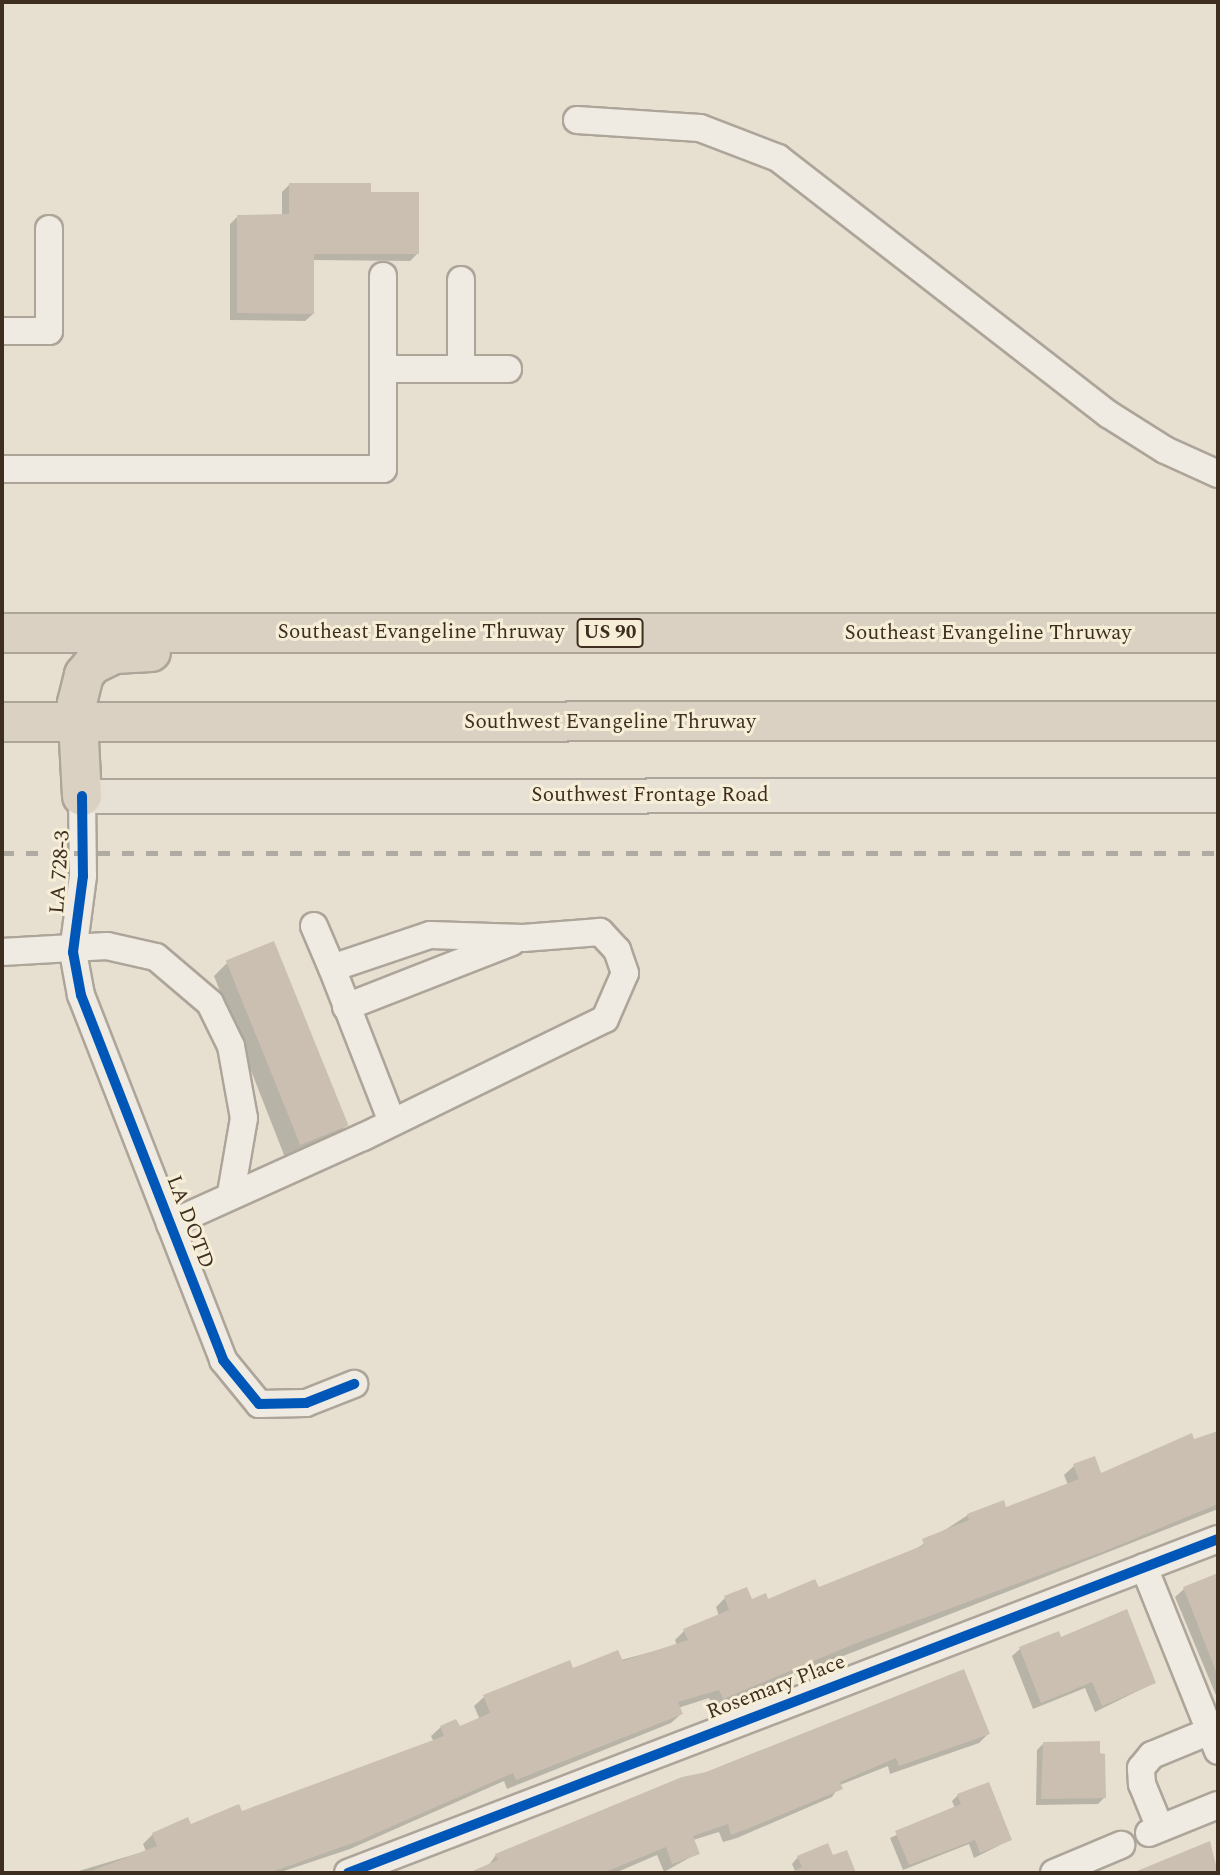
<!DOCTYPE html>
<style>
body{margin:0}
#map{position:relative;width:1220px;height:1875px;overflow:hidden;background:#e7e0d1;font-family:Spectral,serif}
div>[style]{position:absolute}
.shadow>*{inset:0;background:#0003}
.building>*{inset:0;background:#cbbfb2;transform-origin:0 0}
.roads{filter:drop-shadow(2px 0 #ada599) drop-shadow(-2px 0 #ada599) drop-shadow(0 2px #ada599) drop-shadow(0 -2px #ada599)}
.minor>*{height:26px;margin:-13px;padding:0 13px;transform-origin:13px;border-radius:13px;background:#efebe3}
.major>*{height:33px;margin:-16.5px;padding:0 16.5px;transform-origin:16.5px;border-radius:16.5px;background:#e6e1d4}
.highway>*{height:38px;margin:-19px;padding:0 19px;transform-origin:19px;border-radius:19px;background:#dad1c2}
.rail>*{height:5px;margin-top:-2.5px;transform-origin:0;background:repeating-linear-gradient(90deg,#afaaa2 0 12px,transparent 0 24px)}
.cycleway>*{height:10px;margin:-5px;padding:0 5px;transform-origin:5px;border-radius:5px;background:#0057b8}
span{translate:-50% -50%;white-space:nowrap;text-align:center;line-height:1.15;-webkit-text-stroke:6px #f7eed8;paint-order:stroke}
.shield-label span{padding:2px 5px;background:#f7eed8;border:2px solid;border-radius:5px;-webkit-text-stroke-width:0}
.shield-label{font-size:19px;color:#3d2e20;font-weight:700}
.street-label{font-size:21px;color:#3d2e20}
.frame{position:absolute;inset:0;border:4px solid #3d2e20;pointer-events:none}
</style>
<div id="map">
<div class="shadow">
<i style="clip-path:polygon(290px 184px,369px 194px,418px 253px,410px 261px,312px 260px,313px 314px,305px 321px,230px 320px,230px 224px,237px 217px,282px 216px,282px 192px)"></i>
<i style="clip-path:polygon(227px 963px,346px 1126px,333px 1139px,286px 1160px,214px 976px)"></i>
<i style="clip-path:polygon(1218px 1433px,1218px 1509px,713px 1707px,709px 1698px,678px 1708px,681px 1714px,671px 1723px,507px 1789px,504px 1781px,350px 1849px,278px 1873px,72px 1873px,146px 1851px,143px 1844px,153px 1834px,241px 1813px,434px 1742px,431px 1736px,441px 1727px,459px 1728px,480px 1720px,474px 1706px,484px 1697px,677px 1645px,675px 1640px,684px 1631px,719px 1616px,716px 1607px,725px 1598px,767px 1601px,818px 1589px,914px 1550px,968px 1515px,1005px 1509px,1068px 1485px,1064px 1475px,1074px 1466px,1100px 1475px)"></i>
<i style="clip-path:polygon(1218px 1575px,1218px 1700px,1175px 1597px,1184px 1589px)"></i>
<i style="clip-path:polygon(1060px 1640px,1154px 1683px,1095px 1712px,1085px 1688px,1033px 1709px,1012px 1656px,1020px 1649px)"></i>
<i style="clip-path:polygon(988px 1734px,979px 1743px,890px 1774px,888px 1766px,840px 1785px,832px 1797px,737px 1838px,723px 1842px,719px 1832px,693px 1840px,698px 1853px,664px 1872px,657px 1855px,615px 1873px,472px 1873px,488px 1866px,496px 1855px)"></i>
<i style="clip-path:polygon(1043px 1744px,1104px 1798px,1098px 1804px,1036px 1805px,1037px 1750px)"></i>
<i style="clip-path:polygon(958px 1795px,1010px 1840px,974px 1858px,969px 1844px,903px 1870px,890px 1838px,955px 1808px,952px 1801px)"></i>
<i style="clip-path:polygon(1209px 1843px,1218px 1873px,1156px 1873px,1154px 1870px)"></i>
<i style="clip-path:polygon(798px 1857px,854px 1872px,796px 1873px,792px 1864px)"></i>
</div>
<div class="building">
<i style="clip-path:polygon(289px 183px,371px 183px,371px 192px,419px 192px,419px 254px,314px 254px,314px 314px,237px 313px,237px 215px,289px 214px)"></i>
<i style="left:274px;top:941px;width:199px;height:52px;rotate:68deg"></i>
<i style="clip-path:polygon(1218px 1431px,1218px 1504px,1105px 1551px,854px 1644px,723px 1699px,719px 1690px,678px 1702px,683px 1714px,516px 1780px,513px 1773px,361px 1840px,269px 1873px,86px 1873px,157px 1846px,152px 1833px,188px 1817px,191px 1824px,239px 1804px,242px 1811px,444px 1736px,440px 1726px,456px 1719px,460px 1726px,490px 1713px,483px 1695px,570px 1660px,573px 1668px,618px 1650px,623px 1661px,688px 1640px,683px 1629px,729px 1610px,724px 1596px,747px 1587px,752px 1599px,766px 1593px,768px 1599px,815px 1579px,819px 1587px,924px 1545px,922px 1539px,969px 1520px,967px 1514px,1004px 1500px,1006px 1507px,1079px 1479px,1073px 1464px,1095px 1456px,1101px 1473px,1192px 1433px,1194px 1439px)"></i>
<i style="clip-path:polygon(1218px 1573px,1218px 1674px,1217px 1674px,1183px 1587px)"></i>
<i style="clip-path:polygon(1127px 1609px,1156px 1683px,1102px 1706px,1092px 1682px,1041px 1703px,1019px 1647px,1059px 1631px,1061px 1637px)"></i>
<i style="clip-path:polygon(964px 1669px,990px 1734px,899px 1766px,896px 1758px,840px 1782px,843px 1789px,747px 1829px,731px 1835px,728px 1824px,693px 1836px,700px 1854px,672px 1864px,666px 1847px,603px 1873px,468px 1873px,498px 1860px,495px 1854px,682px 1777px,706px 1772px)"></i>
<i style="clip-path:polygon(1100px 1741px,1100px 1753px,1105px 1754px,1106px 1798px,1041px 1799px,1043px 1742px)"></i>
<i style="clip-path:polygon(989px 1782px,1012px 1840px,980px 1853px,975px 1840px,909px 1865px,895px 1831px,961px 1804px,957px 1794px)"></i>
<i style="clip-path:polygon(1210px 1841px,1218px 1873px,1132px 1873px)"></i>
<i style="clip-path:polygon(828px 1843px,833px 1855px,847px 1850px,856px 1873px,789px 1873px,802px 1867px,797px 1856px)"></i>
</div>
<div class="roads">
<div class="minor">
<i style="left:577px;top:120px;width:123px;rotate:3.7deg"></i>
<i style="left:700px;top:128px;width:84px;rotate:21deg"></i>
<i style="left:778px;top:158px;width:418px;rotate:37.8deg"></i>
<i style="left:1108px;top:414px;width:67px;rotate:32.3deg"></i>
<i style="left:1165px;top:450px;width:58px;rotate:24.4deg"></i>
<i style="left:2px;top:331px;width:47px"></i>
<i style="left:49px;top:331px;width:102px;rotate:-90deg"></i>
<i style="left:383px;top:369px;width:125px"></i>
<i style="left:461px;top:369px;width:89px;rotate:-90deg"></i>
<i style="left:2px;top:469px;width:381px"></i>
<i style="left:383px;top:469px;width:193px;rotate:-90deg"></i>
<i style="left:82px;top:796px;width:80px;rotate:89.3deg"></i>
<i style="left:83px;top:876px;width:77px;rotate:97.5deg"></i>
<i style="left:73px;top:952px;width:44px;rotate:79.5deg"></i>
<i style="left:81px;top:995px;width:392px;rotate:68.7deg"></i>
<i style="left:223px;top:1360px;width:57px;rotate:50.7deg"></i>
<i style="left:259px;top:1404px;width:47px;rotate:-1.2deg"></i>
<i style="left:306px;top:1403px;width:52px;rotate:-21.6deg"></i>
<i style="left:314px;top:926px;width:46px;rotate:66.8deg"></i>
<i style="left:2px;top:952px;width:105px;rotate:-3.3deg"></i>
<i style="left:107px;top:946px;width:50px;rotate:12.7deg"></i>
<i style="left:156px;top:957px;width:71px;rotate:40.4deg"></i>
<i style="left:210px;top:1003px;width:48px;rotate:64deg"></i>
<i style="left:231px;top:1046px;width:73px;rotate:79.8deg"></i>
<i style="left:244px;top:1118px;width:76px;rotate:99.8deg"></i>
<i style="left:346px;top:1007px;width:178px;rotate:-21.4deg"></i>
<i style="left:170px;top:1224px;width:212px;rotate:-24.3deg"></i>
<i style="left:363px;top:1137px;width:269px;rotate:-26deg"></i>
<i style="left:605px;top:1019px;width:50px;rotate:-66.5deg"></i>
<i style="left:625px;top:973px;width:24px;rotate:-109deg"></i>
<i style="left:617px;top:950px;width:25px;rotate:-133deg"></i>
<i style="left:600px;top:932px;width:77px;rotate:175.5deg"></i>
<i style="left:523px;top:938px;width:93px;rotate:-178.2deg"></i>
<i style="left:430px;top:935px;width:103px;rotate:161.4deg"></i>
<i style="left:332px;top:968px;width:165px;rotate:68.7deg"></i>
<i style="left:1144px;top:1567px;width:198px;rotate:68.1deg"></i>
<i style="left:1160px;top:1828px;width:48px;rotate:-112.2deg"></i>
<i style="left:1142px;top:1784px;width:16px;rotate:-94deg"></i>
<i style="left:1141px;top:1768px;width:17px;rotate:-50deg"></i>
<i style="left:1152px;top:1755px;width:63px;rotate:-22.5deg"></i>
<i style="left:1149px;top:1833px;width:74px;rotate:-22.1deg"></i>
<i style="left:348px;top:1873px;width:932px;rotate:-21deg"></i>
<i style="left:1054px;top:1873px;width:73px;rotate:-22.7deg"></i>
</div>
<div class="major">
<i style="left:82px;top:796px;width:1136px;rotate:-0.05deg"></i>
</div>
<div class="highway">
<i style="left:2px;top:633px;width:1216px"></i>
<i style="left:2px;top:722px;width:1216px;rotate:-0.05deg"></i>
<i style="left:82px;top:796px;width:93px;rotate:-93.1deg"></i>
<i style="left:77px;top:703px;width:29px;rotate:-76deg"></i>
<i style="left:84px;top:675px;width:13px;rotate:-51deg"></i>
<i style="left:92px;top:665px;width:25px;rotate:-26deg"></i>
<i style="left:115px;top:654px;width:36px;rotate:-3deg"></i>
</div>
</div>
<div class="rail">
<i style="left:2px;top:853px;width:1216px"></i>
</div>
<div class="cycleway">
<i style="left:82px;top:796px;width:80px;rotate:89.3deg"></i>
<i style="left:83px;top:876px;width:77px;rotate:97.5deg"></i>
<i style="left:73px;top:952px;width:44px;rotate:79.5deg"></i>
<i style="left:81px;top:995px;width:392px;rotate:68.7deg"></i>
<i style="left:223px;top:1360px;width:57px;rotate:50.7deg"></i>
<i style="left:259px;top:1404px;width:47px;rotate:-1.2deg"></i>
<i style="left:306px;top:1403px;width:52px;rotate:-21.6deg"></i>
<i style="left:348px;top:1873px;width:932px;rotate:-21deg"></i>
</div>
<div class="shield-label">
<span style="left:610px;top:633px">US 90</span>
</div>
<div class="street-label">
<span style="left:421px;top:632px">Southeast Evangeline Thruway</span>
<span style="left:988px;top:633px">Southeast Evangeline Thruway</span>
<span style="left:610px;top:722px">Southwest Evangeline Thruway</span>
<span style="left:650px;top:795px">Southwest Frontage Road</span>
<span style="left:60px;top:872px;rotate:-86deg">LA 728-3</span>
<span style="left:190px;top:1222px;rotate:69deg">LA DOTD</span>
<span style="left:776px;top:1687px;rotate:-21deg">Rosemary Place</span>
</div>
<div class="frame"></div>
</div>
